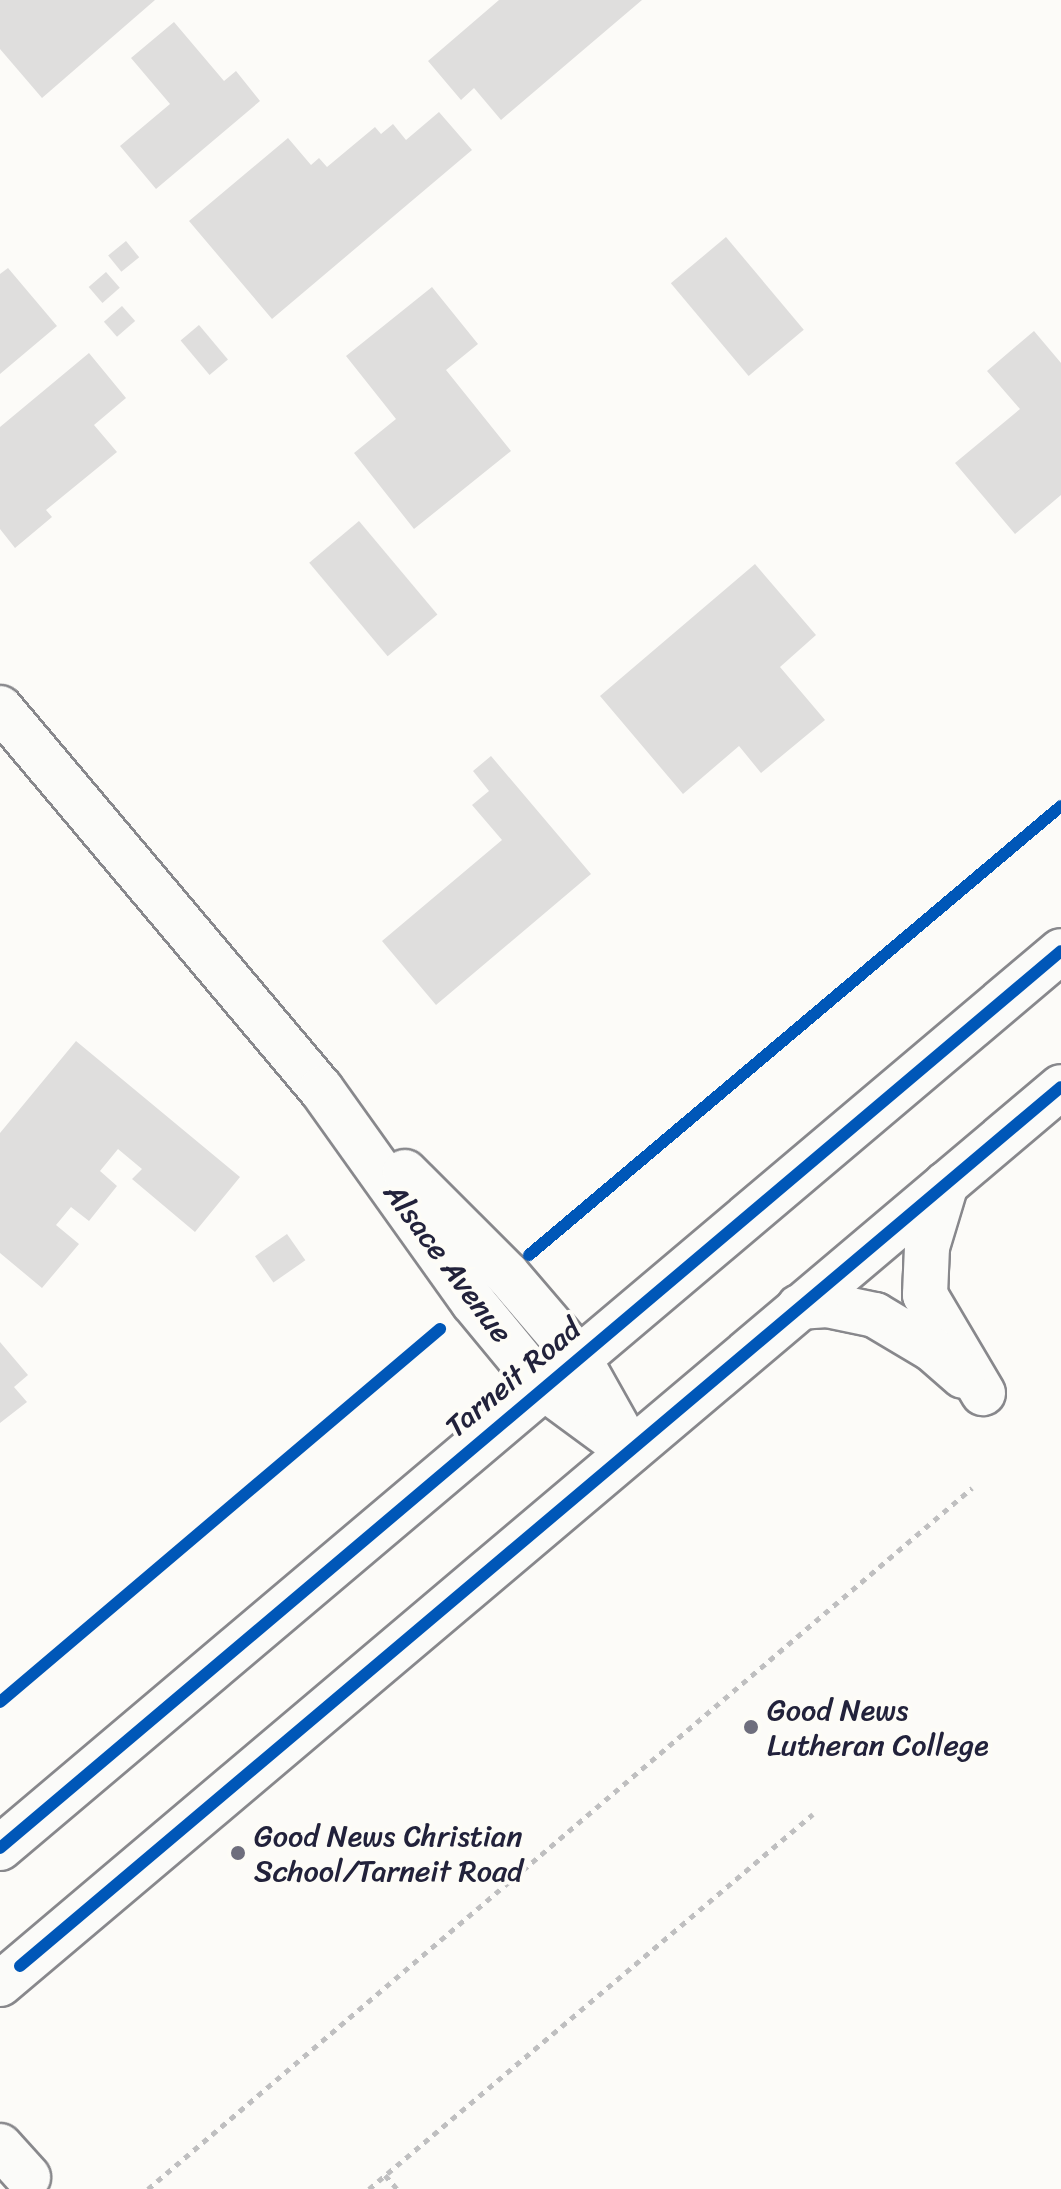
<!DOCTYPE html>
<style>
body{margin:0}
#map{position:relative;width:1061px;height:2189px;overflow:hidden;background:#fcfbf8;font-family:Sriracha,sans-serif}
div>[style]{position:absolute}
.building>*{inset:0;background:#dfdedd;transform-origin:0 0}
.path>*{height:5px;margin-top:-2.5px;transform-origin:0;background:repeating-linear-gradient(90deg,#bfbfc0 0 6px,transparent 0 12px)}
.roads{filter:drop-shadow(2px 0 #88888c) drop-shadow(-2px 0 #88888c) drop-shadow(0 2px #88888c) drop-shadow(0 -2px #88888c)}
.minor>*{height:44px;margin:-22px;padding:0 22px;transform-origin:22px;border-radius:22px;background:#fbfbf9}
.major>*{height:44px;margin:-22px;padding:0 22px;transform-origin:22px;border-radius:22px;background:#fbfbf9}
.cycleway>*{height:12px;margin:-6px;padding:0 6px;transform-origin:6px;border-radius:6px;background:#0057b8}
.dots>*{width:22px;height:22px;translate:-50% -50%;box-sizing:border-box;border:4px solid #fdfcf7;border-radius:50%}
span{translate:-50% -50%;white-space:nowrap;text-align:center;line-height:1.15;-webkit-text-stroke:8px #fdfcf7;paint-order:stroke}
.street-label{font-size:30px;color:#22223b}
.poi-label{font-size:30px;color:#22223b}
.left{translate:0 -50%;text-align:left}
</style>
<div id="map">
<div class="building">
<i style="clip-path:polygon(0 0,155px 0,42px 98px,0 49px)"></i>
<i style="clip-path:polygon(499px 0,642px 0,501px 120px,474px 88px,461px 100px,428px 61px)"></i>
<i style="clip-path:polygon(174px 22px,224px 81px,236px 71px,260px 101px,156px 189px,120px 146px,170px 104px,131px 58px)"></i>
<i style="clip-path:polygon(439px 112px,472px 150px,272px 319px,189px 221px,288px 138px,311px 165px,319px 158px,327px 167px,375px 127px,381px 134px,393px 124px,406px 140px)"></i>
<i style="left:726px;top:237px;width:121px;height:72px;rotate:50deg"></i>
<i style="left:126px;top:241px;width:21px;height:23px;rotate:51deg"></i>
<i style="clip-path:polygon(8px 268px,57px 326px,0 374px,0 274px)"></i>
<i style="left:106px;top:272px;width:21px;height:23px;rotate:49deg"></i>
<i style="clip-path:polygon(432px 287px,478px 344px,446px 370px,511px 451px,414px 529px,354px 453px,396px 419px,346px 356px)"></i>
<i style="left:122px;top:306px;width:20px;height:24px;rotate:49deg"></i>
<i style="left:199px;top:325px;width:45px;height:24px;rotate:50deg"></i>
<i style="clip-path:polygon(1034px 331px,1061px 363px,1061px 495px,1015px 534px,955px 463px,1020px 409px,987px 371px)"></i>
<i style="clip-path:polygon(89px 353px,126px 398px,94px 425px,117px 452px,46px 510px,52px 517px,15px 548px,0 529px,0 427px)"></i>
<i style="left:359px;top:521px;width:122px;height:65px;rotate:50deg"></i>
<i style="clip-path:polygon(755px 564px,816px 635px,780px 667px,825px 720px,761px 773px,739px 746px,683px 794px,600px 696px)"></i>
<i style="clip-path:polygon(491px 756px,591px 874px,436px 1005px,382px 941px,502px 840px,472px 805px,489px 791px,473px 771px)"></i>
<i style="clip-path:polygon(76px 1041px,240px 1177px,195px 1232px,132px 1179px,142px 1169px,118px 1149px,100px 1171px,117px 1186px,89px 1221px,71px 1207px,56px 1225px,79px 1244px,42px 1288px,0 1253px,0 1133px)"></i>
<i style="left:287px;top:1234px;width:32px;height:39px;rotate:55deg"></i>
<i style="clip-path:polygon(0 1342px,28px 1375px,14px 1387px,27px 1402px,0 1423px)"></i>
</div>
<div class="path">
<i style="left:385px;top:2175px;width:18px;rotate:49deg"></i>
<i style="left:148px;top:2189px;width:1082px;rotate:-40.39deg"></i>
<i style="left:369px;top:2189px;width:581px;rotate:-40.18deg"></i>
</div>
<div class="roads">
<div class="minor">
<i style="left:0;top:708px;width:498px;rotate:49.9deg"></i>
<i style="left:321px;top:1089px;width:262px;rotate:54.5deg"></i>
<i style="left:473px;top:1302px;width:110px;rotate:50.5deg"></i>
<i style="left:543px;top:1387px;width:108px;rotate:36.3deg"></i>
<i style="left:405px;top:1172px;width:144px;rotate:45deg"></i>
<i style="left:507px;top:1274px;width:109px;rotate:49.5deg"></i>
<i style="left:578px;top:1357px;width:94px;rotate:60.7deg"></i>
<i style="left:946px;top:1184px;width:66px;rotate:106.8deg"></i>
<i style="left:927px;top:1247px;width:48px;rotate:92.4deg"></i>
<i style="left:925px;top:1295px;width:114px;rotate:59.4deg"></i>
<i style="left:799px;top:1307px;width:28px;rotate:-4deg"></i>
<i style="left:827px;top:1305px;width:49px;rotate:11.8deg"></i>
<i style="left:875px;top:1315px;width:66px;rotate:30.8deg"></i>
<i style="left:932px;top:1349px;width:41px;rotate:41.1deg"></i>
<i style="left:0;top:2146px;width:42px;rotate:47.9deg"></i>
</div>
<div class="major">
<i style="left:0;top:1848px;width:1389px;rotate:-40.21deg"></i>
<i style="left:0;top:1984px;width:1389px;rotate:-40.21deg"></i>
</div>
</div>
<div class="cycleway">
<i style="left:529px;top:1255px;width:696px;rotate:-40.16deg"></i>
<i style="left:0;top:1702px;width:577px;rotate:-40.29deg"></i>
<i style="left:0;top:1848px;width:1389px;rotate:-40.21deg"></i>
<i style="left:20px;top:1966px;width:1362px;rotate:-40.18deg"></i>
</div>
<div class="dots">
<i style="left:751px;top:1727px;background:#6e6e7d"></i>
<i style="left:238px;top:1853px;background:#6e6e7d"></i>
</div>
<div class="street-label">
<span style="left:448px;top:1263px;rotate:53deg">Alsace Avenue</span>
<span style="left:513px;top:1378px;rotate:-40deg">Tarneit Road</span>
</div>
<div class="poi-label">
<span class="left" style="left:767px;top:1727px">Good News<br>Lutheran College</span>
<span class="left" style="left:254px;top:1853px">Good News Christian<br>School/Tarneit Road</span>
</div>
</div>
